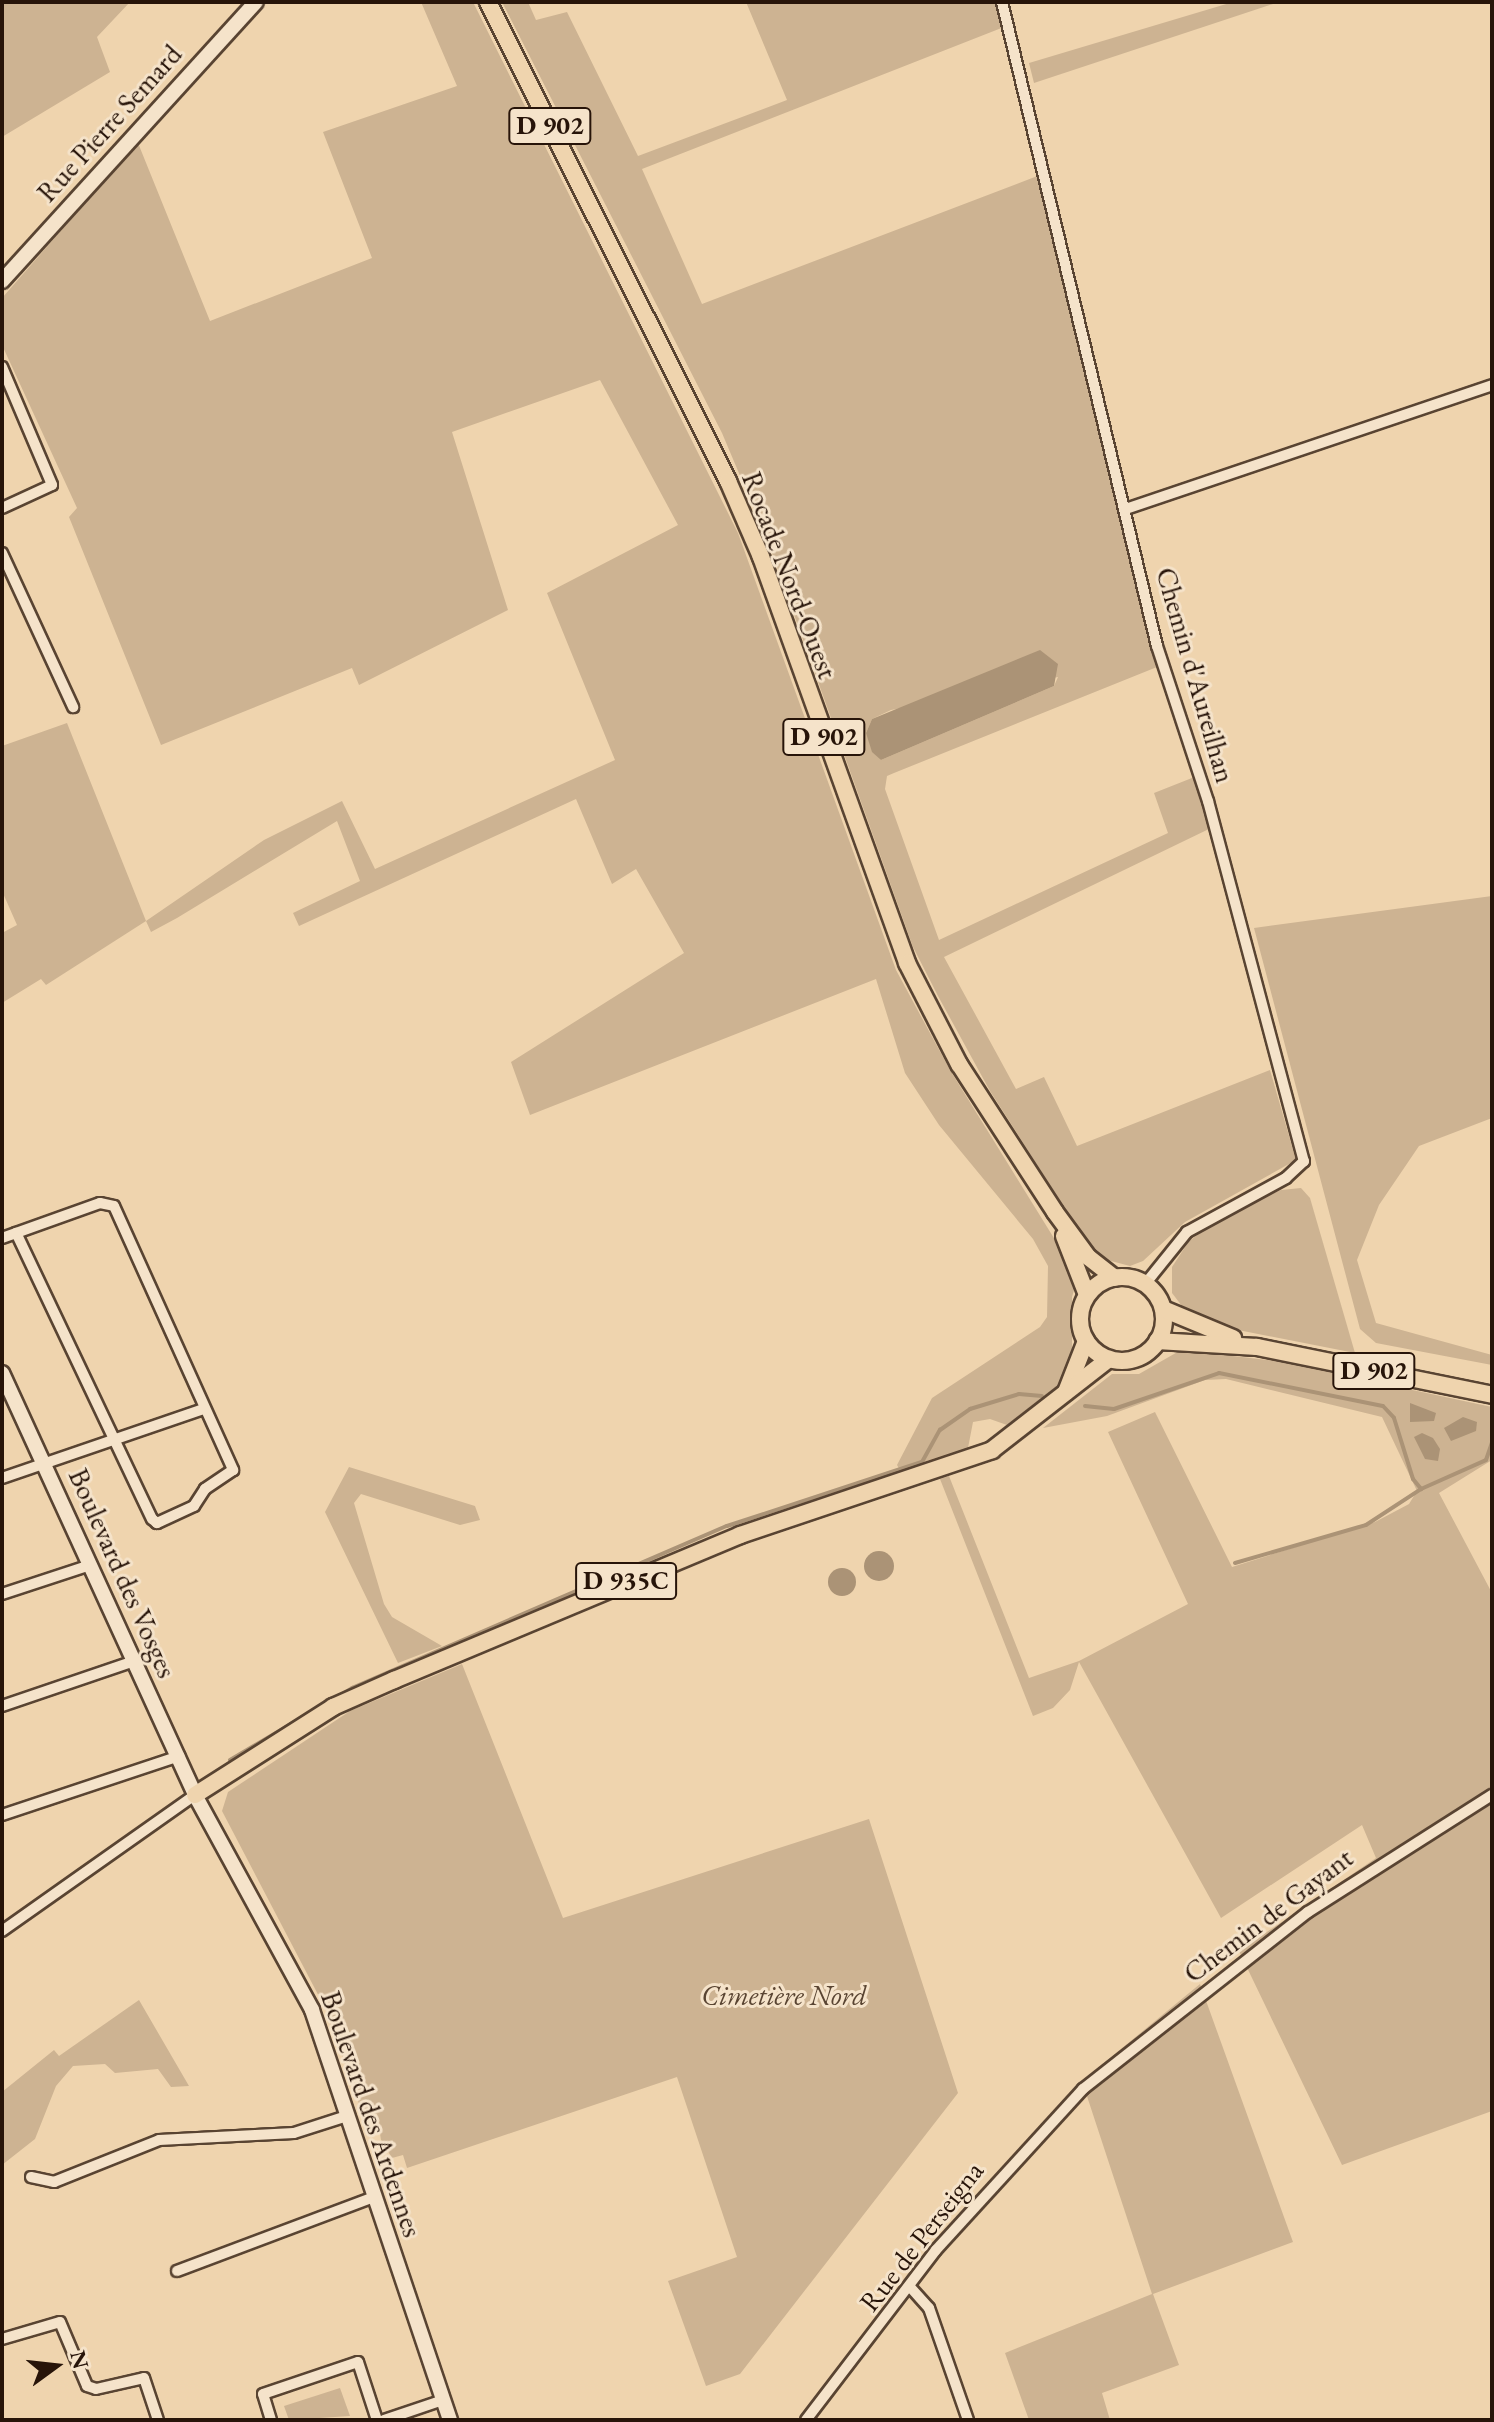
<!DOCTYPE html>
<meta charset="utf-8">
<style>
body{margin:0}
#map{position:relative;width:1494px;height:2422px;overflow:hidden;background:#efd4ae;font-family:"EB Garamond",serif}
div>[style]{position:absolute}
.green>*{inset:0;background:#cdb392}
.water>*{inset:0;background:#ab9376}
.round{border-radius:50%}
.stream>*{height:4px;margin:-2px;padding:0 2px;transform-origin:2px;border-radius:2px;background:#ab9376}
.roads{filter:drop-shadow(2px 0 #594432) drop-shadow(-2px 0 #594432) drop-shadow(0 2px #594432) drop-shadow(0 -2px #594432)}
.street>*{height:10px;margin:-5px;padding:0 5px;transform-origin:5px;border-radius:5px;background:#f5e3ca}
.secondary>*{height:14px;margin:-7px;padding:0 7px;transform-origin:7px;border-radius:7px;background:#f5e3ca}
.primary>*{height:16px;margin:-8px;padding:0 8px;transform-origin:8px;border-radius:8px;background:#efd4ae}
.primary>.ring{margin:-8px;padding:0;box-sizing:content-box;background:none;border:16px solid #efd4ae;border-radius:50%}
span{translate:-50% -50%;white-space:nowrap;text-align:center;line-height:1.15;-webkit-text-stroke:6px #f5e3ca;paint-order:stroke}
.shield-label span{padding:2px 6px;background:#f5e3ca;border:2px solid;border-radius:6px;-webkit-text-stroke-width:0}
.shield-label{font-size:26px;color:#271409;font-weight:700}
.street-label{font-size:28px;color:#271409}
.park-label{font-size:28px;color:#594432;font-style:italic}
.frame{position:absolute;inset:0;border:4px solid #271409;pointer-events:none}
.north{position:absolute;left:16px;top:2326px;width:80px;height:80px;-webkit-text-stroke:6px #f5e3ca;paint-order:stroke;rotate:75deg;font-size:22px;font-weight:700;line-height:32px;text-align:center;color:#271409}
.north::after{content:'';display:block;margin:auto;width:28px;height:36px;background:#271409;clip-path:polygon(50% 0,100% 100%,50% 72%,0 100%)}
</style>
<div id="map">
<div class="green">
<i style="clip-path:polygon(2px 2px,130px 2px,97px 37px,110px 72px,2px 137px)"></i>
<i style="clip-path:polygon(421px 2px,473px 2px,738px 533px,896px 970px,950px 1070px,1078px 1277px,1072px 1297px,1072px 1349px,1061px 1383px,1007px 1425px,990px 1419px,973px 1422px,968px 1448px,901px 1472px,897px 1465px,932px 1398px,1040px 1327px,1047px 1317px,1048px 1266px,1033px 1239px,939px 1125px,905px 1073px,876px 979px,530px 1115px,511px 1062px,684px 953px,636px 869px,612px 884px,576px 799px,299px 926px,293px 913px,360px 881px,337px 821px,177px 918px,151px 932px,146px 921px,46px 985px,41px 979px,2px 1003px,2px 933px,17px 925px,2px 891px,2px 746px,67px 723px,146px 921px,264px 840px,342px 801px,375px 869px,615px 760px,547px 593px,678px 525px,600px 380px,452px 432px,508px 610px,359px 685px,352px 668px,161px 745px,69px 517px,77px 508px,2px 345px,2px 298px,138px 143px,210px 321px,372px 258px,323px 132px,457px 86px)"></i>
<i style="clip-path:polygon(evenodd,502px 2px,528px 2px,536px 20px,567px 12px,638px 156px,787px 100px,746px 2px,998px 2px,1004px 27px,642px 169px,702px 304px,1040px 175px,1157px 667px,894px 773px,887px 776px,885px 789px,939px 940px,1168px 833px,1154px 793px,1197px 776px,1211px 828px,944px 957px,1016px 1089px,1044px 1077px,1077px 1146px,1270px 1070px,1296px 1160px,1185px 1222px,1143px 1261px,1130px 1266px,1096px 1257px,990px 1091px,938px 996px,913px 947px,768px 542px,722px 433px,502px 2px,1058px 677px,1054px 686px,881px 760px,866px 733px,872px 719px,891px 710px,1058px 677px)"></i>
<i style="clip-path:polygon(1233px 2px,1279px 2px,1034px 83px,1029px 63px)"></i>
<i style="clip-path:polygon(1492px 896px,1492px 1118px,1419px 1146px,1379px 1205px,1357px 1260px,1376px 1323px,1492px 1355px,1492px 1365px,1376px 1343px,1360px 1329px,1254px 928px)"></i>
<i style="clip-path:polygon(1301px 1188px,1310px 1198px,1355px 1353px,1238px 1330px,1188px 1314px,1172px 1293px,1172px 1267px,1189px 1241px,1226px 1214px,1281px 1190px)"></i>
<i style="clip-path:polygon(1181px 1350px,1277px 1361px,1492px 1407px,1492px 1460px,1439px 1493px,1492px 1593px,1492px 2111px,1342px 2165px,1239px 1951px,1376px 1858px,1362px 1825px,1221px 1918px,1079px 1662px,1070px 1690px,1053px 1708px,1033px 1716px,940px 1479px,949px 1476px,1029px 1678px,1079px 1661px,1188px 1604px,1108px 1432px,1155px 1412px,1232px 1567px,1375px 1522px,1409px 1504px,1417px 1491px,1382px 1417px,1226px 1379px,1205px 1380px,1107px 1416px,1043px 1428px,1112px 1374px,1139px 1374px)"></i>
<i style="clip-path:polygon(349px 1467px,475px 1506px,480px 1520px,460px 1525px,361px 1494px,354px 1503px,384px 1604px,392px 1617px,442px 1646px,398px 1663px,325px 1512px)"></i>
<i style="clip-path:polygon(462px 1664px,563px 1918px,869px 1819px,958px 2093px,740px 2374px,706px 2386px,668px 2281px,737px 2257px,677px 2077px,407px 2168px,403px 2155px,392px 2158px,381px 2140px,377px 2114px,362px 2112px,324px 2006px,222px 1811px,228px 1792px,350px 1711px)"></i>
<i style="clip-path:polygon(1200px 1984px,1293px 2242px,1153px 2294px,1179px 2365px,1102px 2393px,1110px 2420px,1029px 2420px,1005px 2353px,1152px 2294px,1082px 2081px)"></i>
<i style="clip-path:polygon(139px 2000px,189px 2086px,171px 2087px,158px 2069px,115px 2073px,105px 2064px,73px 2066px,56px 2086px,35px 2139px,2px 2165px,2px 2092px,54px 2050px,59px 2056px)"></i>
<i style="clip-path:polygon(340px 2388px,350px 2416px,289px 2420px,284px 2406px)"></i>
</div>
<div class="water">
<i style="clip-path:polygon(1040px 650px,1058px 664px,1054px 686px,881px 760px,872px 752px,866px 733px,872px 719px)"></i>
<i style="clip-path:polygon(1410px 1403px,1436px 1413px,1434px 1421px,1410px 1422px)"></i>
<i style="clip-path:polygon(1463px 1417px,1477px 1422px,1476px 1431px,1451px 1441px,1444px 1428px)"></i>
<i style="clip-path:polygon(1422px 1433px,1433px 1438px,1440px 1449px,1438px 1461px,1425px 1459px,1414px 1437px)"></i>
<i class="round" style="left:864px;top:1551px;width:30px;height:30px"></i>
<i class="round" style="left:828px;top:1568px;width:28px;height:28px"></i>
</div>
<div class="stream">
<i style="left:1085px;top:1406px;width:29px;rotate:6deg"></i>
<i style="left:1114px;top:1409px;width:111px;rotate:-18.9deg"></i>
<i style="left:1219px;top:1373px;width:167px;rotate:11.4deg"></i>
<i style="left:1383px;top:1406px;width:16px;rotate:47deg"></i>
<i style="left:1394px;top:1418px;width:64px;rotate:72.7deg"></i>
<i style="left:1413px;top:1479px;width:13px;rotate:51deg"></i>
<i style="left:1421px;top:1489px;width:71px;rotate:-24deg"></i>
<i style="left:1486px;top:1460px;width:18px;rotate:-71deg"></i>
<i style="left:1235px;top:1563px;width:136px;rotate:-16.2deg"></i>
<i style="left:1366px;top:1525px;width:66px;rotate:-33.2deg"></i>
<i style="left:230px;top:1760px;width:142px;rotate:-30.5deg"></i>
<i style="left:352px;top:1688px;width:408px;rotate:-23.4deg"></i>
<i style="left:727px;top:1526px;width:205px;rotate:-18.2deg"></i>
<i style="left:922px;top:1462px;width:37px;rotate:-61deg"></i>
<i style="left:940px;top:1430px;width:37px;rotate:-35deg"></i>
<i style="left:970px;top:1409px;width:51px;rotate:-17deg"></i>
<i style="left:1019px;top:1394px;width:23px;rotate:5deg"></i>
</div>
<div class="roads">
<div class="street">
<i style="left:1002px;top:2px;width:662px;rotate:76.47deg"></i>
<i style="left:1157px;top:646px;width:163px;rotate:71.8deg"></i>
<i style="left:1208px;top:801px;width:373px;rotate:75.1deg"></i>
<i style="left:1304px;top:1161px;width:25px;rotate:137deg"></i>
<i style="left:1286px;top:1178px;width:113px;rotate:151.4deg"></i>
<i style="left:1187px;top:1232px;width:67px;rotate:128.9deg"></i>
<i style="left:2px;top:367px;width:128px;rotate:67deg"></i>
<i style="left:52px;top:485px;width:55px;rotate:155.3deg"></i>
<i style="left:1126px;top:509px;width:386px;rotate:-18.7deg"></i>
<i style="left:2px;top:553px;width:170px;rotate:65.2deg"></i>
<i style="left:2px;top:1238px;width:104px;rotate:-19.7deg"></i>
<i style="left:100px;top:1203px;width:14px;rotate:12deg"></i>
<i style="left:114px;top:1206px;width:290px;rotate:65.7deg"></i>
<i style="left:233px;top:1470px;width:34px;rotate:146deg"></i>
<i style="left:205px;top:1489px;width:20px;rotate:123deg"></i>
<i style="left:194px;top:1506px;width:41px;rotate:155.3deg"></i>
<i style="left:157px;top:1523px;width:6px;rotate:-141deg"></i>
<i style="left:152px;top:1519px;width:317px;rotate:-115.4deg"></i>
<i style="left:2px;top:1478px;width:213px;rotate:-18.9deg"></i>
<i style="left:2px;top:1594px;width:93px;rotate:-18.2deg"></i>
<i style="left:2px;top:1706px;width:139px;rotate:-18.8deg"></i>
<i style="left:2px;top:1815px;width:187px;rotate:-18.4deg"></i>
<i style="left:2px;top:1931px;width:236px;rotate:-35.2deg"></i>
<i style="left:31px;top:2177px;width:24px;rotate:12deg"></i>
<i style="left:54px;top:2182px;width:113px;rotate:-21.8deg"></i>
<i style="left:159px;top:2140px;width:135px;rotate:-3deg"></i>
<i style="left:294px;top:2133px;width:56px;rotate:-17.8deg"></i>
<i style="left:177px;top:2271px;width:210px;rotate:-20.6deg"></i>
<i style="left:911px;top:2288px;width:27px;rotate:48deg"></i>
<i style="left:929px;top:2308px;width:119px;rotate:70.8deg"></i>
<i style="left:2px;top:2339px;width:60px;rotate:-16.3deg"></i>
<i style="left:60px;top:2322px;width:69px;rotate:67.1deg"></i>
<i style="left:87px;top:2386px;width:9px;rotate:18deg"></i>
<i style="left:96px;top:2389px;width:49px;rotate:-12.9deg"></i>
<i style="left:144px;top:2378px;width:44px;rotate:71.6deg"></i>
<i style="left:271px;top:2420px;width:27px;rotate:-107deg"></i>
<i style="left:263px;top:2394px;width:100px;rotate:-18.6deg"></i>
<i style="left:358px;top:2362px;width:61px;rotate:71.9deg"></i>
<i style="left:384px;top:2420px;width:62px;rotate:-18.7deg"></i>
<i style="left:806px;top:2420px;width:214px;rotate:-52.6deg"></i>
<i style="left:936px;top:2250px;width:218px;rotate:-47.6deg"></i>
<i style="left:1083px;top:2089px;width:286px;rotate:-38.2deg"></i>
<i style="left:1308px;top:1912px;width:218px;rotate:-32.5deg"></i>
</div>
<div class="secondary">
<i style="left:2px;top:281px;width:377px;rotate:-47.7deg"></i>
<i style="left:2px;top:1373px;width:464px;rotate:65.4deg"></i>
<i style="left:195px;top:1795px;width:245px;rotate:61.4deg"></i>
<i style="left:312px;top:2010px;width:433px;rotate:71.4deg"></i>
</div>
<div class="primary">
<i style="left:488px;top:2px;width:536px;rotate:63.39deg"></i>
<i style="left:728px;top:481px;width:83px;rotate:66.5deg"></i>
<i style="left:761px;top:557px;width:431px;rotate:70.2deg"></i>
<i style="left:907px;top:963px;width:114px;rotate:62.8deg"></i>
<i style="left:959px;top:1064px;width:176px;rotate:57deg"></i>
<i style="left:1055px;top:1212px;width:56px;rotate:53.7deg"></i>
<i style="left:1088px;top:1257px;width:34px;rotate:38deg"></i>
<i style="left:1064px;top:1236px;width:63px;rotate:68.7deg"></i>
<i class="ring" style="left:1080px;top:1277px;width:68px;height:68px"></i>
<i style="left:1163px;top:1309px;width:76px;rotate:22.5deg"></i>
<i style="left:1157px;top:1341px;width:100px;rotate:3.4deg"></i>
<i style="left:1257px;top:1347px;width:240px;rotate:11.5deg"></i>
<i style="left:1066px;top:1392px;width:55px;rotate:-68.6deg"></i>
<i style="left:195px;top:1795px;width:164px;rotate:-32.5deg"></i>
<i style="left:333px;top:1707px;width:67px;rotate:-23.9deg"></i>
<i style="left:394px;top:1680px;width:375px;rotate:-22.7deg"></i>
<i style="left:740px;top:1535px;width:266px;rotate:-18.6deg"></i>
<i style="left:992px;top:1450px;width:148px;rotate:-37.9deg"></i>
</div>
</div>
<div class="shield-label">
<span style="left:550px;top:126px">D 902</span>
<span style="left:824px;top:737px">D 902</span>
<span style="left:1374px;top:1371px">D 902</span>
<span style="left:626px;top:1581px">D 935C</span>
</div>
<div class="street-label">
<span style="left:109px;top:123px;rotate:-48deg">Rue Pierre Semard</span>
<span style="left:790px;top:575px;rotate:69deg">Rocade Nord-Ouest</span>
<span style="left:1196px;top:675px;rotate:74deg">Chemin d'Aureilhan</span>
<span style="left:123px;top:1573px;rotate:66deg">Boulevard des Vosges</span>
<span style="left:1268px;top:1915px;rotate:-37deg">Chemin de Gayant</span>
<span style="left:372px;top:2114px;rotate:71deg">Boulevard des Ardennes</span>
<span style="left:921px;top:2236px;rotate:-52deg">Rue de Perseigna</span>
</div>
<div class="park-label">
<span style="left:784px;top:1995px">Cimetière Nord</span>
</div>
<div class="frame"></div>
<div class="north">N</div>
</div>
